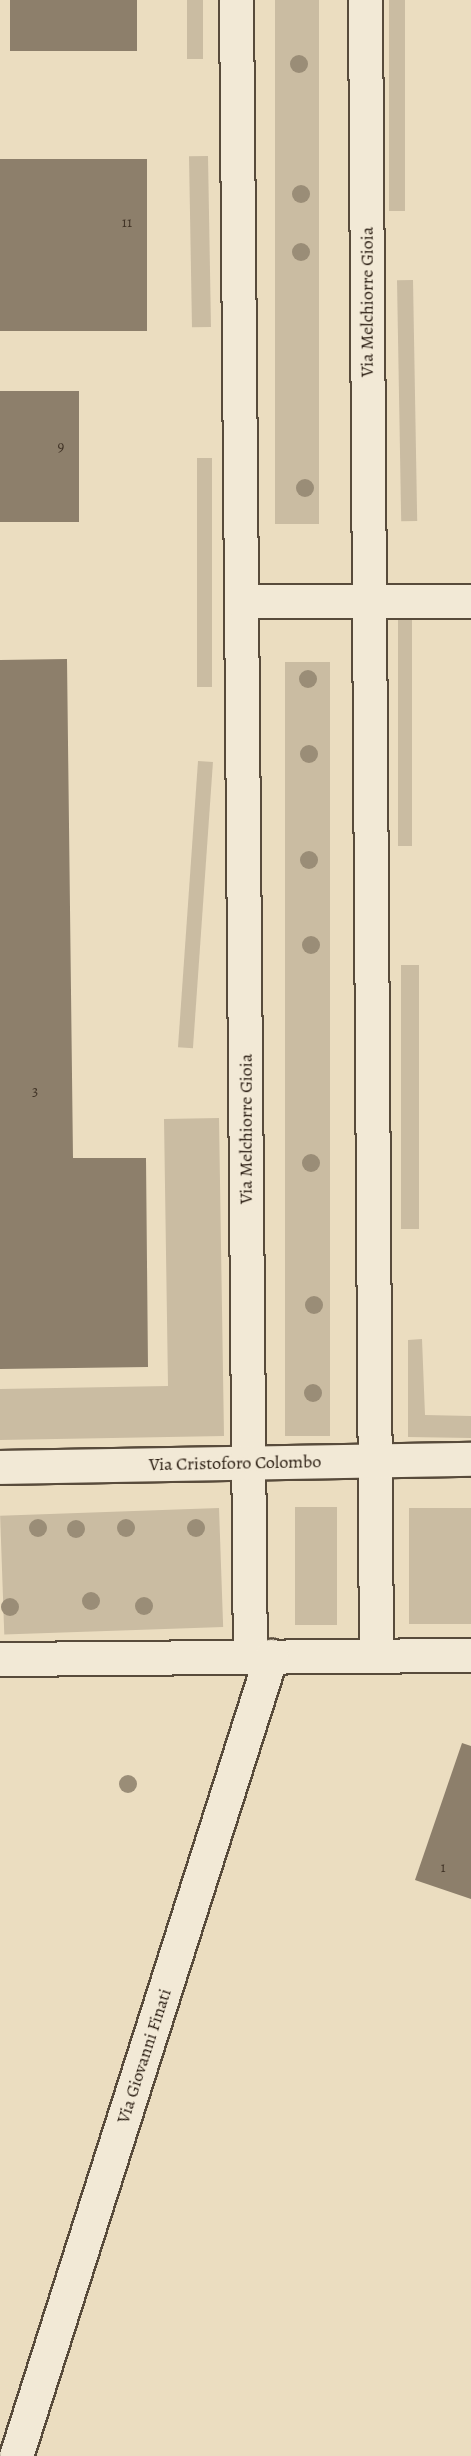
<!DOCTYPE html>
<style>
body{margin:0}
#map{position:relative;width:471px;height:2456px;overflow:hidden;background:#ebddc0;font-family:Alegreya,serif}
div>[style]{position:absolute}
.green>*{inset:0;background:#cabca2;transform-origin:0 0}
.building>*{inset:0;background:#8d7f6b;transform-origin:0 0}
.roads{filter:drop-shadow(2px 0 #584b3b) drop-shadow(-2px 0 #584b3b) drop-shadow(0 2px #584b3b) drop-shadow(0 -2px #584b3b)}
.minor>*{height:33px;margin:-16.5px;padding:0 16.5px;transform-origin:16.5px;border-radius:16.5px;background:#f2e9d6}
.trees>*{width:18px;height:18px;margin:-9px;border-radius:50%;background:#9a8d77}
span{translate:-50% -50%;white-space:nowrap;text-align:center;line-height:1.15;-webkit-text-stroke:4.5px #f2e9d6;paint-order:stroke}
.number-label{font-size:15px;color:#403326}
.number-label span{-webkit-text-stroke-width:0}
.street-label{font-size:18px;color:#271a0f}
</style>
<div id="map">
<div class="green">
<i style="left:187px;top:0;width:16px;height:59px"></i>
<i style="left:275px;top:0;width:44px;height:524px"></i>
<i style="left:389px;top:0;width:16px;height:211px"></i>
<i style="left:208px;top:156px;width:171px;height:19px;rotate:89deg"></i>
<i style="left:413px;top:280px;width:241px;height:16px;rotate:89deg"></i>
<i style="left:212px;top:458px;width:229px;height:15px;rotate:90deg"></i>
<i style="left:398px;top:614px;width:14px;height:232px"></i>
<i style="left:330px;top:662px;width:774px;height:45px;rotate:90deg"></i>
<i style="left:198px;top:761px;width:15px;height:287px;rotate:4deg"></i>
<i style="left:419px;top:965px;width:264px;height:18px;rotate:90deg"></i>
<i style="clip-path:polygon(219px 1118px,224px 1436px,0 1440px,0 1389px,168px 1386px,164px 1119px)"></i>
<i style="clip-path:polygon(422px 1339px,425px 1415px,471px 1416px,471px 1438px,408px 1437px,408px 1340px)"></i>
<i style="left:337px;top:1507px;width:118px;height:42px;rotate:90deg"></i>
<i style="left:219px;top:1508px;width:119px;height:219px;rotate:88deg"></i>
<i style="left:471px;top:1508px;width:116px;height:62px;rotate:90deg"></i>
</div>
<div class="building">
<i style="left:10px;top:0;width:127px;height:51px"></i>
<i style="left:0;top:159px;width:147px;height:172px"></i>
<i style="left:0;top:391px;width:79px;height:131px"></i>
<i style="clip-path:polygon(67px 659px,73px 1158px,146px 1158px,148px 1367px,0 1369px,0 660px)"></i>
<i style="clip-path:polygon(462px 1743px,471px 1746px,471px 1899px,415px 1880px)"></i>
</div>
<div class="roads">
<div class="minor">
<i style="left:236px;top:0;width:1657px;rotate:89.52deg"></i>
<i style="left:365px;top:0;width:1656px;rotate:89.62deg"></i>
<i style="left:241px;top:601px;width:230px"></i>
<i style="left:0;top:1467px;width:471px;rotate:-1deg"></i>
<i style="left:0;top:1659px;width:471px;rotate:-0.5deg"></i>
<i style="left:16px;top:2456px;width:840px;rotate:-72.32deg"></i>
</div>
</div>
<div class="trees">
<i style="left:299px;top:64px"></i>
<i style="left:301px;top:194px"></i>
<i style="left:301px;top:252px"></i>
<i style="left:305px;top:488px"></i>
<i style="left:308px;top:679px"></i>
<i style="left:309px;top:754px"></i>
<i style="left:309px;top:860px"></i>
<i style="left:311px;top:945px"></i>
<i style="left:311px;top:1163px"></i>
<i style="left:314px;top:1305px"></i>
<i style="left:313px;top:1393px"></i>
<i style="left:38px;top:1528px"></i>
<i style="left:126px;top:1528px"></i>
<i style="left:196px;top:1528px"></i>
<i style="left:76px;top:1529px"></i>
<i style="left:91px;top:1601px"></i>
<i style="left:144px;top:1606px"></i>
<i style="left:10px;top:1607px"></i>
<i style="left:128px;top:1784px"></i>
</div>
<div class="number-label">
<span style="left:127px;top:223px">11</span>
<span style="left:61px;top:447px">9</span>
<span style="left:35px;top:1092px">3</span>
<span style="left:443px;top:1868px">1</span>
</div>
<div class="street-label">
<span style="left:367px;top:302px;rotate:-90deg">Via Melchiorre Gioia</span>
<span style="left:246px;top:1129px;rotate:-90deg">Via Melchiorre Gioia</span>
<span style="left:235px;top:1463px;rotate:-1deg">Via Cristoforo Colombo</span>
<span style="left:144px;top:2056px;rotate:-72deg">Via Giovanni Finati</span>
</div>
</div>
